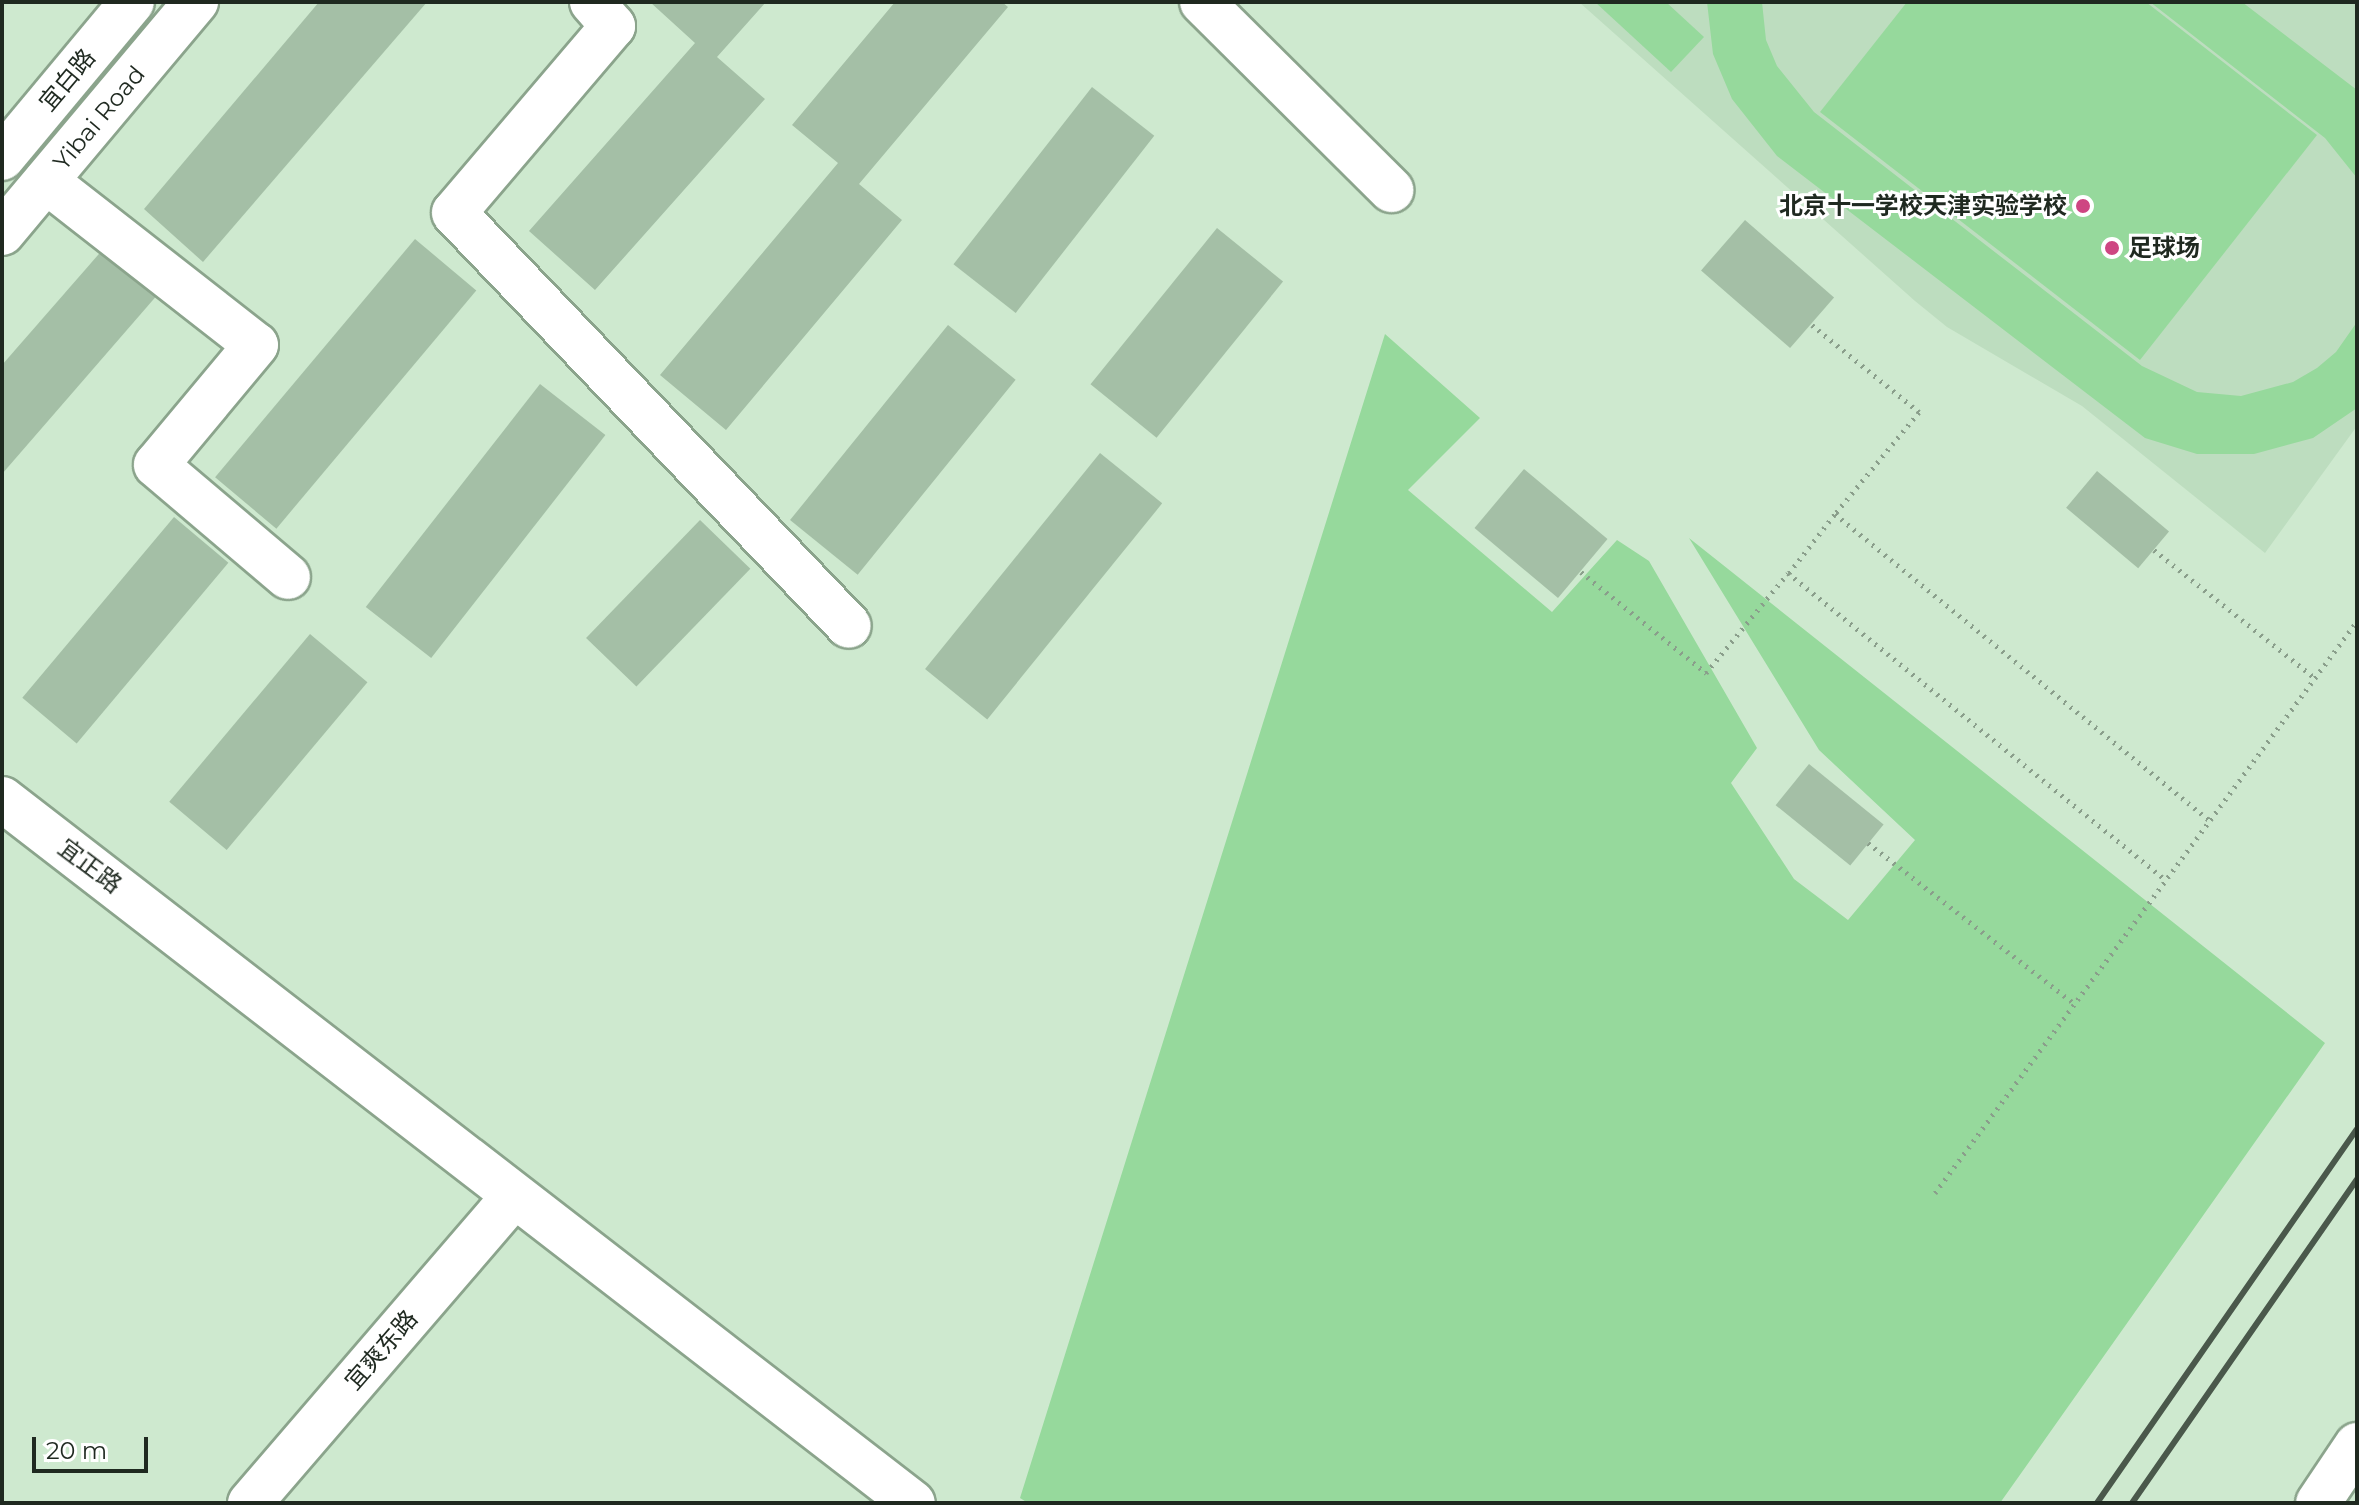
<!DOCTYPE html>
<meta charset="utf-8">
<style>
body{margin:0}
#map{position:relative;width:2359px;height:1505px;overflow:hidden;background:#cee9cf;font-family:Montserrat,"Noto Sans SC",sans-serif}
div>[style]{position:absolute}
.built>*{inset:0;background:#bdddbf}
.green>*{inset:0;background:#96d99c}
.building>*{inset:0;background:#a4bfa6;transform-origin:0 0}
.path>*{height:5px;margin-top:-2.5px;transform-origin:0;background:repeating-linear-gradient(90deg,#8a9e8b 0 2px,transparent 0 8px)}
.roads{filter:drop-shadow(2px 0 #8ba48c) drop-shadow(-2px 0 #8ba48c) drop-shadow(0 2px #8ba48c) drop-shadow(0 -2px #8ba48c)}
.minor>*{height:44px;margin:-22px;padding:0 22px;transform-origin:22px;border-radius:22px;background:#fff}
.rail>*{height:6px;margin:-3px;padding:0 3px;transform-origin:3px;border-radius:3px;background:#4a584b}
.dots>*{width:22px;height:22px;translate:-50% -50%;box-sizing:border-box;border:4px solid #fff;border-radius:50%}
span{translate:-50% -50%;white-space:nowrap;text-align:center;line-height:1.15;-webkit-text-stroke:6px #fff;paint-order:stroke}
.street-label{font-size:24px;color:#1f2920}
.poi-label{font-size:24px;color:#1f2920;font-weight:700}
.right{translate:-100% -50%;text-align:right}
.left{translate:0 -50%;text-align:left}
.frame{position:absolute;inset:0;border:4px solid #1f2920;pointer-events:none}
.scale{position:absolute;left:32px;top:1437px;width:116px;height:36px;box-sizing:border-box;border:4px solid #1f2920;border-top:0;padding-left:10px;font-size:24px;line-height:28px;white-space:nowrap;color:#1f2920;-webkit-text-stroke:6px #fff;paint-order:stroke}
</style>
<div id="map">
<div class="built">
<i style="clip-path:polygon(1579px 2px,2357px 2px,2357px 426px,2265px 553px,2082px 406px,1947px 327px,1915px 301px)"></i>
</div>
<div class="green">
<i style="clip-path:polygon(1595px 2px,1666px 2px,1704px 37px,1671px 72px)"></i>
<i style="clip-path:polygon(1707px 2px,1762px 2px,1766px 40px,1777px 66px,1814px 112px,2142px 366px,2197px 392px,2241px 396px,2293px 382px,2317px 368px,2336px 352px,2357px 322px,2357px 408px,2313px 438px,2254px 454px,2197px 454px,2145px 438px,1777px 156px,1732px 99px,1713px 54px)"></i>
<i style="clip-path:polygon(1907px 2px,2146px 2px,2317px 135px,2140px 360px,1820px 112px)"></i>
<i style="clip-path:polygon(2150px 2px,2242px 2px,2357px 90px,2357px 178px,2325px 138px)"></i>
<i style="clip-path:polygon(1385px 334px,1480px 418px,1408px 490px,1552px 612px,1617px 540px,1649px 561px,1757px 748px,1731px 783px,1794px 879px,1848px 920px,1915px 840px,1819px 750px,1689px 538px,2325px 1043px,2000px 1503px,1028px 1503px,1020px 1498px)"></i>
</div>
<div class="building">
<i style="clip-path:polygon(319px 2px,427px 2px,203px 262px,144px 209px)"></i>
<i style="clip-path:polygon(650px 2px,766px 2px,717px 57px,765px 99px,595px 290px,529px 231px,695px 43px)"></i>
<i style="clip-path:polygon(895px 2px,1002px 2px,1008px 7px,859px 184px,902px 220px,726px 430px,660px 375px,838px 163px,792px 125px)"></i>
<i style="left:1092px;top:87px;width:79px;height:225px;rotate:38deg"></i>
<i style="left:1745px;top:220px;width:118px;height:67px;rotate:41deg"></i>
<i style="left:1217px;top:228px;width:85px;height:201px;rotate:39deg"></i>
<i style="left:415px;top:239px;width:80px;height:311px;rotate:40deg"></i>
<i style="clip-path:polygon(105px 247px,159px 293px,2px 474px,2px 365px)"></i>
<i style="left:948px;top:325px;width:87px;height:251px;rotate:39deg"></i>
<i style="left:540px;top:384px;width:83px;height:283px;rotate:38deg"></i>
<i style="left:1100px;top:453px;width:80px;height:278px;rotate:39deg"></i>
<i style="left:1524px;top:469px;width:109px;height:77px;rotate:40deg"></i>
<i style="left:2097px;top:471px;width:94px;height:48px;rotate:40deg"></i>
<i style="left:174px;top:517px;width:71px;height:236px;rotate:40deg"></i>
<i style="left:700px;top:520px;width:70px;height:164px;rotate:44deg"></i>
<i style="left:310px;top:634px;width:75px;height:219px;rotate:40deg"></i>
<i style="left:1809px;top:764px;width:96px;height:53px;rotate:39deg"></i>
</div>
<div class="path">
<i style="left:1812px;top:325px;width:138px;rotate:39.1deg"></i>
<i style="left:1919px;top:412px;width:132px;rotate:129.5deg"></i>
<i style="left:1835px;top:514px;width:485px;rotate:39.3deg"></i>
<i style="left:2154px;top:550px;width:206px;rotate:38.5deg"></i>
<i style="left:1581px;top:572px;width:161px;rotate:38.9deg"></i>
<i style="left:1706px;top:673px;width:129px;rotate:-50.6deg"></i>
<i style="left:1788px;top:573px;width:487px;rotate:39.1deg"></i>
<i style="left:1789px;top:573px;width:75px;rotate:-52.1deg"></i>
<i style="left:1868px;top:843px;width:262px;rotate:37.9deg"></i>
<i style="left:1935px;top:1193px;width:711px;rotate:-53.58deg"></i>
</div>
<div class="roads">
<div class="minor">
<i style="left:592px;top:2px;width:32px;rotate:49deg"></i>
<i style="left:613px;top:26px;width:245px;rotate:130.4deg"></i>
<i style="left:454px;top:213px;width:571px;rotate:46.28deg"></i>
<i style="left:1202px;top:2px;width:267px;rotate:44.8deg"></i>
<i style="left:2px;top:158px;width:203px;rotate:-50.2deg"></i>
<i style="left:46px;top:181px;width:266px;rotate:38deg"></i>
<i style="left:256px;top:345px;width:156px;rotate:129.8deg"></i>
<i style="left:156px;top:465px;width:173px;rotate:40.3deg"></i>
<i style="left:2px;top:233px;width:302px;rotate:-50deg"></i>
<i style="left:2px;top:799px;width:1151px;rotate:37.7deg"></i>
<i style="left:250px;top:1503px;width:402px;rotate:-49.3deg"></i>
<i style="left:2318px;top:1503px;width:70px;rotate:-56.1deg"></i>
</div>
</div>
<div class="rail">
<i style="left:2097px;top:1503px;width:455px;rotate:-55.2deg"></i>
<i style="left:2132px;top:1503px;width:394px;rotate:-55.2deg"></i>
</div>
<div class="dots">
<i style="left:2083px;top:206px;background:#ce4682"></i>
<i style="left:2112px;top:248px;background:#ce4682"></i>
</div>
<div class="street-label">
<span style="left:67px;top:80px;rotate:-50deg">宜白路</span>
<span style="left:99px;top:118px;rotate:-50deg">Yibai Road</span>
<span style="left:90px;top:866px;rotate:37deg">宜正路</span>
<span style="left:381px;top:1350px;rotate:-49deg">宜爽东路</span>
</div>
<div class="poi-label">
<span class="right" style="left:2067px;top:206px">北京十一学校天津实验学校</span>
<span class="left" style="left:2128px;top:248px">足球场</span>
</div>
<div class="frame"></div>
<div class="scale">20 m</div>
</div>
